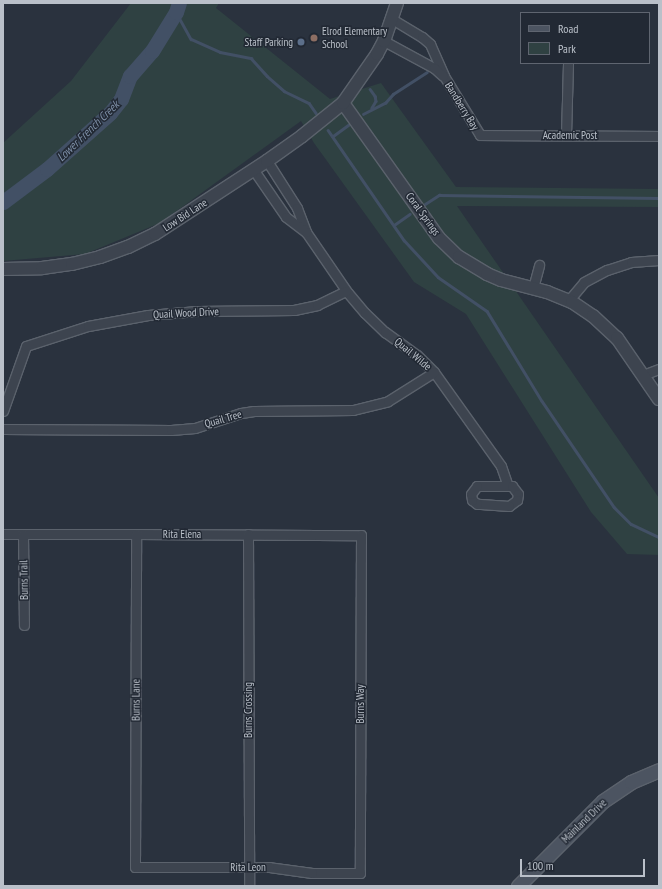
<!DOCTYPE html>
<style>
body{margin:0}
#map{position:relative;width:662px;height:889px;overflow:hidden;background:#2a323e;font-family:"PT Sans Narrow",sans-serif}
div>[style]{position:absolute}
.green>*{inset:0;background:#2f4142}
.stream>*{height:2.5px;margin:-1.25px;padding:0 1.25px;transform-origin:1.25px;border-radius:1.25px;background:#425065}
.river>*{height:15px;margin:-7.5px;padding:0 7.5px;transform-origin:7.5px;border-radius:7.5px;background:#425065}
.roads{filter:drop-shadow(1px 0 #5b626c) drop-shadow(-1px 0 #5b626c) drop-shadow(0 1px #5b626c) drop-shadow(0 -1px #5b626c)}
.minor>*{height:9px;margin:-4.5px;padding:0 4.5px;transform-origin:4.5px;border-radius:4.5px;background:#3d444f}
.tertiary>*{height:12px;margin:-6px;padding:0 6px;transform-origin:6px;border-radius:6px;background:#3d444f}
.secondary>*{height:13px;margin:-6.5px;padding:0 6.5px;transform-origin:6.5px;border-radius:6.5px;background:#4c5461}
.dots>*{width:11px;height:11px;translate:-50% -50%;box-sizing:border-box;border:2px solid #222934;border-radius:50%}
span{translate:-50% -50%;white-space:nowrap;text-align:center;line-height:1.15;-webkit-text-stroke:3px #222934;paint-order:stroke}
.poi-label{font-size:11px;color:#bac0c9}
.left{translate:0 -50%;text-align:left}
.right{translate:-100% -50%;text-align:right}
.street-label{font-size:11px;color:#bac0c9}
.water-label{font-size:12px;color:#7f90a8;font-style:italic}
.frame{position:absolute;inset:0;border:4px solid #bac0c9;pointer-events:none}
.legend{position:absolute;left:520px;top:12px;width:130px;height:52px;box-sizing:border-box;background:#222934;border:1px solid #5f6570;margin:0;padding:5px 7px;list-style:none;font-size:12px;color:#bac0c9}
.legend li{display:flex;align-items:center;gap:8px;height:20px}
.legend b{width:20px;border:1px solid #5f6570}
.scale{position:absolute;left:520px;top:859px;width:125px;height:18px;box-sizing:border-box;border:2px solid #bac0c9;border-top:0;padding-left:5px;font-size:12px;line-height:14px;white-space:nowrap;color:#bac0c9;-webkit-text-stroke:3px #222934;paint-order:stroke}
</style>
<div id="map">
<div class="green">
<i style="clip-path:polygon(131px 3px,219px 3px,216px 8px,330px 99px,381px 83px,456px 187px,659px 189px,659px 207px,457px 206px,659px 498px,659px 555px,627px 554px,591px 512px,466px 314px,414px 282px,314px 143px,301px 121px,160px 223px,85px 254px,3px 261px,3px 143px,71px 81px)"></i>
</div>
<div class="stream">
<i style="left:176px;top:12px;width:31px;rotate:61deg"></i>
<i style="left:191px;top:39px;width:32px;rotate:24deg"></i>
<i style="left:220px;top:52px;width:32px;rotate:11deg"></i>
<i style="left:251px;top:58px;width:24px;rotate:48deg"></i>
<i style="left:267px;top:76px;width:23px;rotate:41deg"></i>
<i style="left:284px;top:91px;width:28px;rotate:26deg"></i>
<i style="left:309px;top:103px;width:12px;rotate:55deg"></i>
<i style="left:370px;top:89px;width:9px;rotate:54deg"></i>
<i style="left:375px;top:96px;width:5px;rotate:79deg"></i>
<i style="left:376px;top:101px;width:8px;rotate:120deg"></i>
<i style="left:363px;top:114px;width:25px;rotate:-27deg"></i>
<i style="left:385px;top:103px;width:12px;rotate:-48deg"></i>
<i style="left:393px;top:94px;width:40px;rotate:-32.9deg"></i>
<i style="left:328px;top:130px;width:134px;rotate:55.4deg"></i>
<i style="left:404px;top:240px;width:50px;rotate:47.4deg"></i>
<i style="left:438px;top:277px;width:60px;rotate:34.8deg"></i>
<i style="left:487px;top:311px;width:105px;rotate:58.6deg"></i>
<i style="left:542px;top:401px;width:128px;rotate:55.8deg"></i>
<i style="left:614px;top:507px;width:24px;rotate:45deg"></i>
<i style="left:631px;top:524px;width:31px;rotate:25deg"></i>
<i style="left:333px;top:136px;width:19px;rotate:-36deg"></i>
<i style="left:425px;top:204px;width:17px;rotate:-33deg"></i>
<i style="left:439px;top:195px;width:220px;rotate:0.8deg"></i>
<i style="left:394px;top:225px;width:19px;rotate:-35deg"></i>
</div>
<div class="river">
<i style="left:3px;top:202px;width:55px;rotate:-36.9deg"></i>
<i style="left:47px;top:169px;width:84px;rotate:-41.6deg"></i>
<i style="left:110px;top:113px;width:18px;rotate:-52deg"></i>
<i style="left:121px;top:99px;width:25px;rotate:-69deg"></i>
<i style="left:130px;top:76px;width:33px;rotate:-49deg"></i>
<i style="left:152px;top:51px;width:46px;rotate:-58.4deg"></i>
<i style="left:176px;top:12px;width:9px;rotate:-72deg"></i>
</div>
<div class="roads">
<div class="minor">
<i style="left:392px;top:19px;width:35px;rotate:31deg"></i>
<i style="left:422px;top:37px;width:11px;rotate:41deg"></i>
<i style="left:430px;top:44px;width:35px;rotate:66deg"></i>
<i style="left:444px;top:76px;width:69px;rotate:58.6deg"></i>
<i style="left:480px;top:135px;width:179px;rotate:0.3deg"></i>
<i style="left:384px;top:41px;width:57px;rotate:28.4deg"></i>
<i style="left:434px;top:68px;width:12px;rotate:42deg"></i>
<i style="left:566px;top:135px;width:72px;rotate:-88.4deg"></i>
<i style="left:267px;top:161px;width:56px;rotate:57.4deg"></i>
<i style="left:297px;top:208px;width:26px;rotate:69deg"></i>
<i style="left:306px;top:232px;width:74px;rotate:55.5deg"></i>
<i style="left:348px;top:293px;width:26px;rotate:50deg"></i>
<i style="left:365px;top:313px;width:28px;rotate:44deg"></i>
<i style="left:385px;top:332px;width:39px;rotate:36deg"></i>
<i style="left:417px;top:355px;width:24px;rotate:45deg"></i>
<i style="left:434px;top:372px;width:115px;rotate:54.5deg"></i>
<i style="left:501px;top:466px;width:21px;rotate:71deg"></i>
<i style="left:253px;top:169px;width:58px;rotate:55.5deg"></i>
<i style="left:286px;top:217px;width:25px;rotate:37deg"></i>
<i style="left:533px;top:288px;width:24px;rotate:-75deg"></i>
<i style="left:569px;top:300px;width:23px;rotate:-50deg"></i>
<i style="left:584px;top:282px;width:26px;rotate:-28deg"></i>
<i style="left:607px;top:270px;width:25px;rotate:-18deg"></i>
<i style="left:631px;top:262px;width:28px;rotate:-4deg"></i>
<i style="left:643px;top:375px;width:17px;rotate:-21deg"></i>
<i style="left:3px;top:411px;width:69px;rotate:-70.5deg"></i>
<i style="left:26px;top:346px;width:65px;rotate:-17.9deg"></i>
<i style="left:88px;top:326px;width:61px;rotate:-10.4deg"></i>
<i style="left:148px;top:315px;width:50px;rotate:-4.6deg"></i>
<i style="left:198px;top:311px;width:96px;rotate:-0.6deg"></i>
<i style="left:294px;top:310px;width:24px;rotate:-12deg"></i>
<i style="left:317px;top:305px;width:32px;rotate:-26deg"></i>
<i style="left:3px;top:429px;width:168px;rotate:0.3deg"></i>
<i style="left:171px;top:430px;width:24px;rotate:-5deg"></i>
<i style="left:195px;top:428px;width:48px;rotate:-18.1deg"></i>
<i style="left:241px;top:413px;width:13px;rotate:-9deg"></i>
<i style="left:254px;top:411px;width:99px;rotate:-0.6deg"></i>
<i style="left:353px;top:410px;width:36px;rotate:-14deg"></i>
<i style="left:388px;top:401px;width:54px;rotate:-32.2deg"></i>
<i style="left:477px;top:486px;width:35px"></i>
<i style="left:512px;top:486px;width:10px;rotate:53deg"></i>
<i style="left:518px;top:494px;width:6px;rotate:99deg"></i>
<i style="left:517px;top:500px;width:10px;rotate:143deg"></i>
<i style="left:509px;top:506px;width:32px;rotate:-176deg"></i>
<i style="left:477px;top:504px;width:6px;rotate:-141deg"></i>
<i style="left:472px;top:500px;width:6px;rotate:-99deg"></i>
<i style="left:471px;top:494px;width:10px;rotate:-53deg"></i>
<i style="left:3px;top:534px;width:133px"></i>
<i style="left:136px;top:534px;width:225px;rotate:0.3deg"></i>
<i style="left:361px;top:535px;width:338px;rotate:90.2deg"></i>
<i style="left:360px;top:873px;width:48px;rotate:180deg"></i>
<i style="left:312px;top:873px;width:43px;rotate:-172.1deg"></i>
<i style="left:269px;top:867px;width:134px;rotate:180deg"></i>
<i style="left:135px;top:867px;width:333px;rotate:-89.8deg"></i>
<i style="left:23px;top:534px;width:91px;rotate:89.4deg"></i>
<i style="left:248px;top:534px;width:352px;rotate:89.8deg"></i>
</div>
<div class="tertiary">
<i style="left:343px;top:103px;width:166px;rotate:54.6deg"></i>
<i style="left:439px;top:238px;width:28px;rotate:44deg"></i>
<i style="left:459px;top:257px;width:33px;rotate:31deg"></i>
<i style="left:487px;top:274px;width:15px;rotate:23deg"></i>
<i style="left:501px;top:280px;width:48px;rotate:14.6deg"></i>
<i style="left:547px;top:292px;width:27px;rotate:22deg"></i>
<i style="left:572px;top:302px;width:25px;rotate:34deg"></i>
<i style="left:593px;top:316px;width:33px;rotate:43deg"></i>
<i style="left:617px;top:338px;width:74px;rotate:55.5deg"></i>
<i style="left:3px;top:269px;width:39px;rotate:-1deg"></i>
<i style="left:42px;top:268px;width:30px;rotate:-8deg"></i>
<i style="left:72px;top:264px;width:29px;rotate:-14deg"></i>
<i style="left:100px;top:257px;width:30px;rotate:-20deg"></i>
<i style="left:128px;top:247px;width:30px;rotate:-26deg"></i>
<i style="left:155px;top:234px;width:134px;rotate:-33.1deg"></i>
<i style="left:267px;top:161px;width:43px;rotate:-35.5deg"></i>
<i style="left:302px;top:136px;width:53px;rotate:-38.8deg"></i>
<i style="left:343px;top:103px;width:60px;rotate:-55.2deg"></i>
<i style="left:377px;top:54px;width:15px;rotate:-62deg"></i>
<i style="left:384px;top:41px;width:40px;rotate:-71.1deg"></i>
</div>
<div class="secondary">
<i style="left:518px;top:886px;width:120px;rotate:-45deg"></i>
<i style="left:603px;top:801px;width:34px;rotate:-34deg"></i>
<i style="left:631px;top:782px;width:30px;rotate:-23deg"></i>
</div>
</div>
<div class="dots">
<i style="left:314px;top:38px;background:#8d6e63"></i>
<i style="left:301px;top:42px;background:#5c6f8a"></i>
</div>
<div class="poi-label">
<span class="left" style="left:322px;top:38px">Elrod Elementary<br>School</span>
<span class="right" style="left:293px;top:42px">Staff Parking</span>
</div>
<div class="street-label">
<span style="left:462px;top:106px;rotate:58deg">Bandberry Bay</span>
<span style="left:570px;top:135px">Academic Post</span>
<span style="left:423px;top:214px;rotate:54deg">Coral Springs</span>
<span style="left:185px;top:215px;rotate:-33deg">Low Bid Lane</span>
<span style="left:186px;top:313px;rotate:-3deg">Quail Wood Drive</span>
<span style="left:413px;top:354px;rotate:40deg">Quail Wilde</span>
<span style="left:223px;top:419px;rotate:-16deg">Quail Tree</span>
<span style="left:182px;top:534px">Rita Elena</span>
<span style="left:24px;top:580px;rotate:-91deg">Burns Trail</span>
<span style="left:136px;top:700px;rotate:-90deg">Burns Lane</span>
<span style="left:360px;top:704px;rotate:-90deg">Burns Way</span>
<span style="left:248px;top:710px;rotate:-90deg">Burns Crossing</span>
<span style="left:584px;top:821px;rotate:-44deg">Mainland Drive</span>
<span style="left:248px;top:867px">Rita Leon</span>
</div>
<div class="water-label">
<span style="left:88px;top:131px;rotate:-44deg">Lower French Creek</span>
</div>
<div class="frame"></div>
<ul class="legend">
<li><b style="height:5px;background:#4c5461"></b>Road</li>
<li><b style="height:11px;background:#2f4142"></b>Park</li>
</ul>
<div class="scale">100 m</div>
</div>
